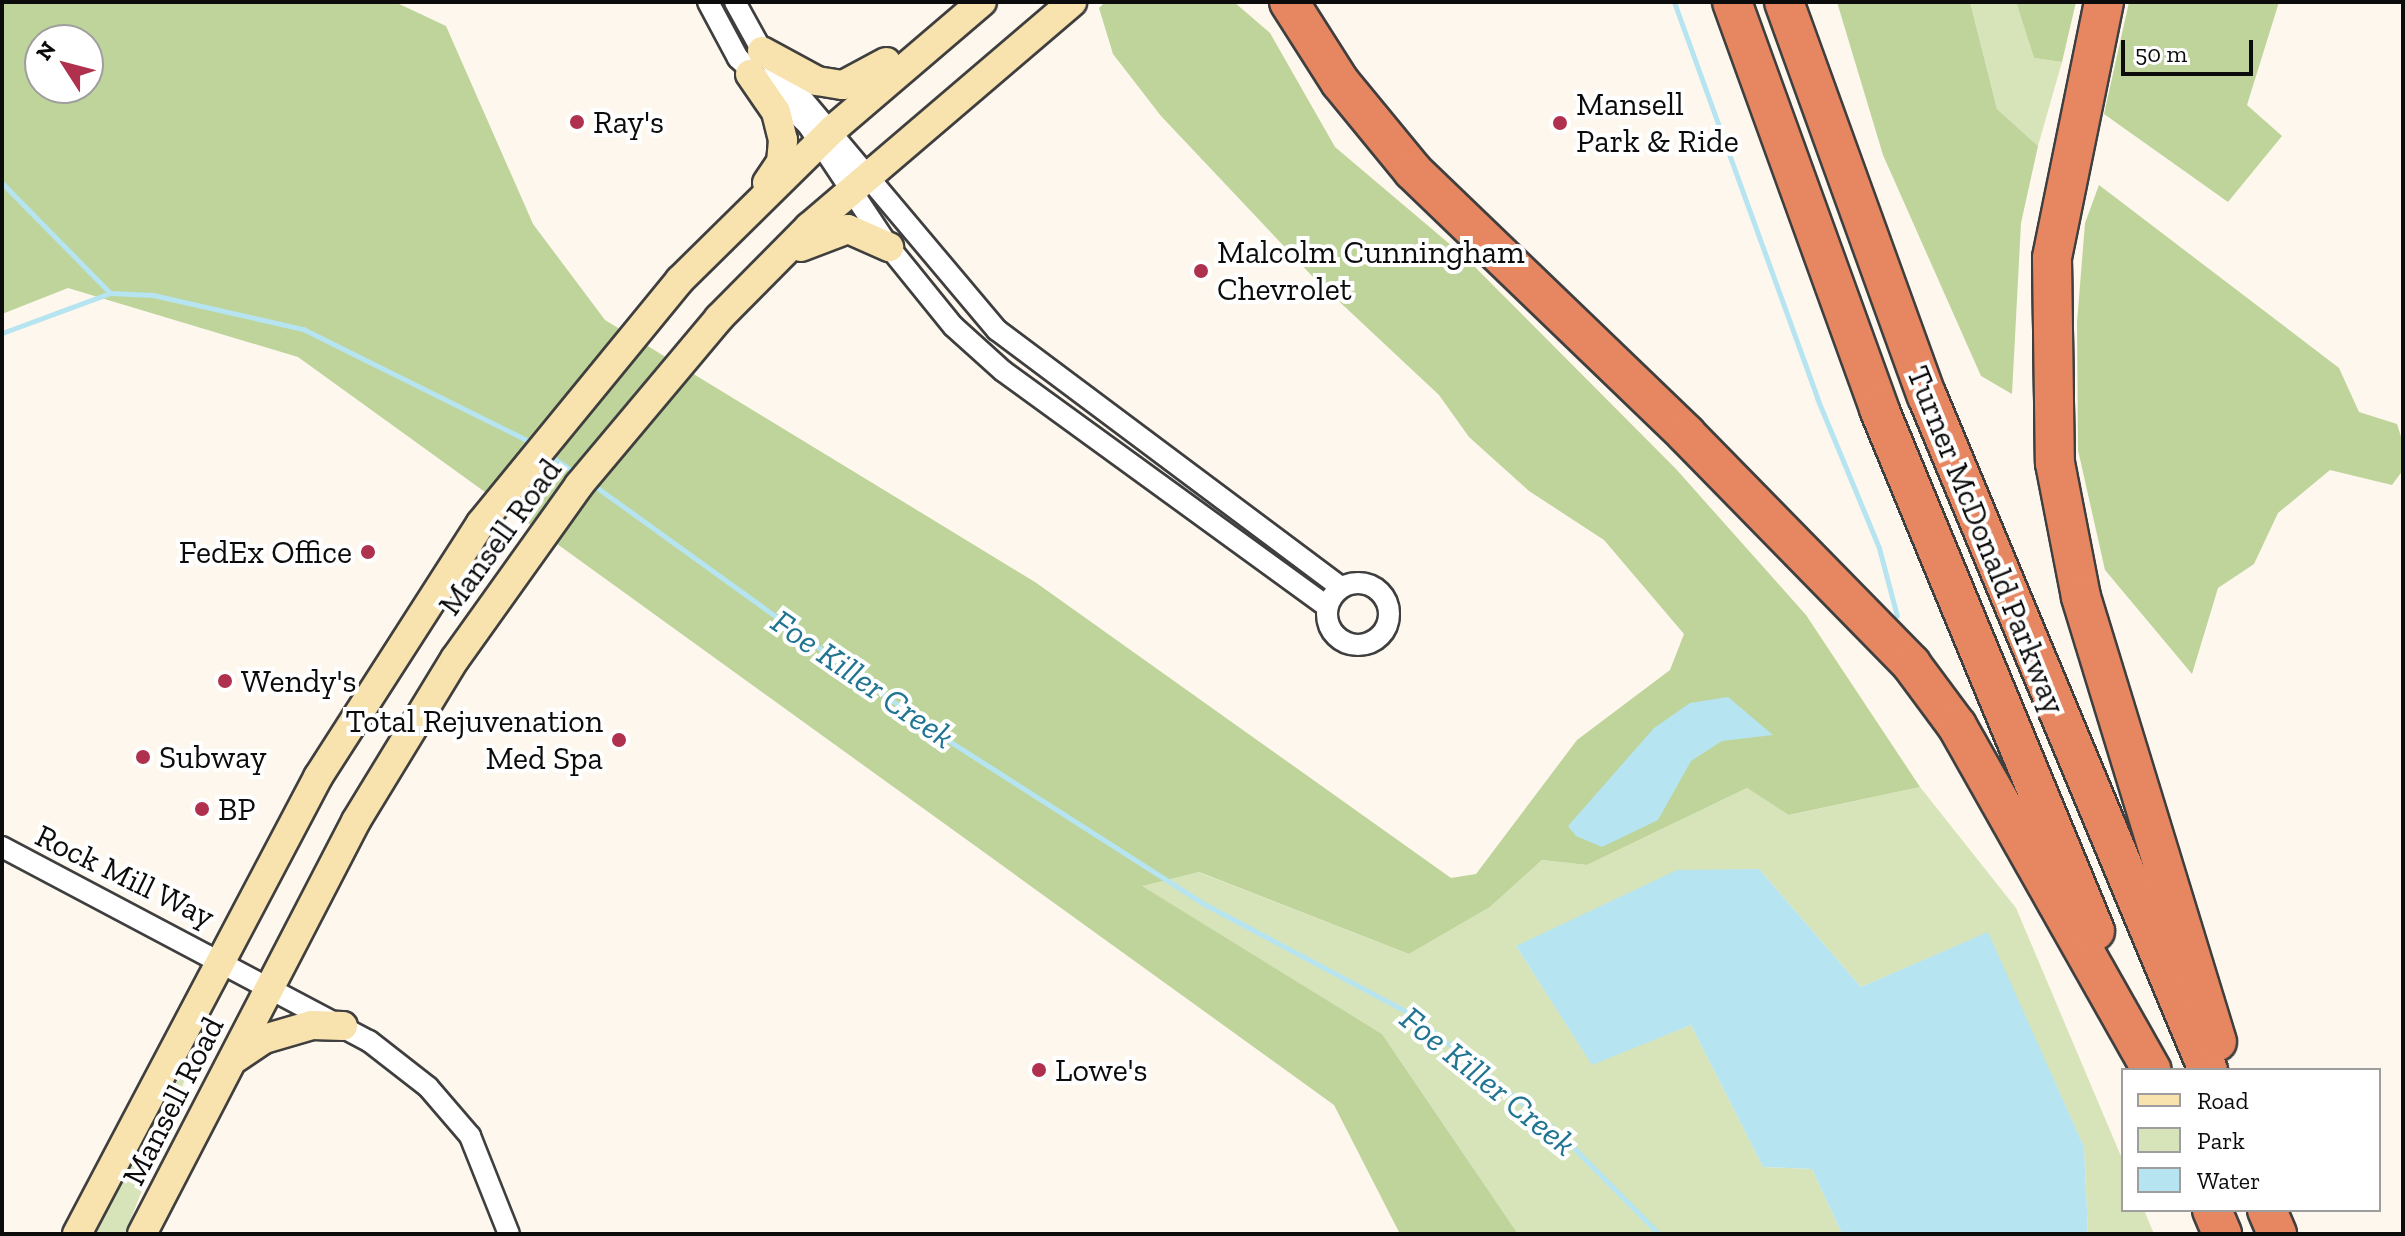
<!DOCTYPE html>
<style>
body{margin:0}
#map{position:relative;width:2405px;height:1236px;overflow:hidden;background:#fdf7ed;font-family:"Zilla Slab",serif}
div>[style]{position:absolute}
.green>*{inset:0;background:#d7e4ba}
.forest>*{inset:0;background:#bed49a}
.water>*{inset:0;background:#b6e4f0}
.stream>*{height:5px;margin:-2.5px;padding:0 2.5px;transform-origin:2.5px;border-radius:2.5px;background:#b6e4f0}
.roads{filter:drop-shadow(2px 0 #3f3f3f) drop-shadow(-2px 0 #3f3f3f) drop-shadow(0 2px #3f3f3f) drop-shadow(0 -2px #3f3f3f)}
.minor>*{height:20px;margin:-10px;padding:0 10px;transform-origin:10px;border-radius:10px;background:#fff}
.minor>.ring{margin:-10px;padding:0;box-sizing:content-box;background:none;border:20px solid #fff;border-radius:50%}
.secondary>*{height:28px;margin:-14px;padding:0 14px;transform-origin:14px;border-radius:14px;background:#f8e2ad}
.motorway>*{height:38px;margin:-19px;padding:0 19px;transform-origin:19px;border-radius:19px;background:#e78761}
.dots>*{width:22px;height:22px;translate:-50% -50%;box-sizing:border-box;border:4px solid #fff;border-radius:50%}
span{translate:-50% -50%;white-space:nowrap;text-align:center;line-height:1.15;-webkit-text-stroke:8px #fff;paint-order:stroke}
.poi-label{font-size:32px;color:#0c0c0c}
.left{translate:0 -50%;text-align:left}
.right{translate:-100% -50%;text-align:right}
.street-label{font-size:32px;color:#0c0c0c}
.water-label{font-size:34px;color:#217492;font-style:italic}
.frame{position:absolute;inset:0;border:4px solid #0c0c0c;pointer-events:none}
.legend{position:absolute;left:2121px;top:1068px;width:260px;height:144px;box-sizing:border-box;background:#fff;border:2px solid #9e9e9e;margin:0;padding:10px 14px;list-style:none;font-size:24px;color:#0c0c0c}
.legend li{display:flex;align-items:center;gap:16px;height:40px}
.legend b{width:40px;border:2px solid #9e9e9e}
.north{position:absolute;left:24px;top:24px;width:80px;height:80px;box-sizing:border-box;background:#fff;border:2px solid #9e9e9e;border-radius:50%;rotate:306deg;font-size:22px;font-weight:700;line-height:32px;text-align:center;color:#0c0c0c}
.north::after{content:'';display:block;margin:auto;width:28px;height:36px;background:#af314d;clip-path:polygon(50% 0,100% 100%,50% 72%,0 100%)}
.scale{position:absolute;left:2121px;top:40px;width:132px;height:36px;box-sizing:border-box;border:4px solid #0c0c0c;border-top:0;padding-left:10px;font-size:24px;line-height:28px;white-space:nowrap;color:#0c0c0c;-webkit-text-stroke:6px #fff;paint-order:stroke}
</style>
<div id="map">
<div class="green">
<i style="clip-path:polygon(1970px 2px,2016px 2px,2034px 58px,2062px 62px,2038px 146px,1997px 109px)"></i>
<i style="clip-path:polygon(1920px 787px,2016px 908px,2123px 1161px,2123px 1210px,2144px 1210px,2154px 1234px,2088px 1234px,2084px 1147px,1987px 933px,1861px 987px,1759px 869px,1516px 946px,1592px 1064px,1691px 1025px,1763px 1167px,1812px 1169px,1842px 1234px,1518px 1234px,1382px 1034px,1141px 886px,1198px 872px,1409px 954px,1490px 907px,1542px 860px,1587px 865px,1747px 788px,1790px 815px)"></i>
<i style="clip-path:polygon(212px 1010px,125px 1234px,89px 1234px,207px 1011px)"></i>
</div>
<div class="forest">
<i style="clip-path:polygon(evenodd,2px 2px,395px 2px,446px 26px,533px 224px,605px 320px,1035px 582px,1451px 878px,1476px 874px,1577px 740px,1670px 670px,1684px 634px,1604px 540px,1529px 491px,1469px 437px,1439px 395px,1313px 277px,1161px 116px,1113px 54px,1099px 8px,1105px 2px,1234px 2px,1270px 33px,1335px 147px,1465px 257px,1676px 469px,1806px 615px,1920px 787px,1789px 815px,1747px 788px,1587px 865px,1542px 860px,1490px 907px,1409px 954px,1199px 872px,1142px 886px,1382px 1034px,1518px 1234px,1400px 1234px,1334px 1105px,298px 357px,68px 288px,2px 314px,2px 2px,40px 40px,88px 40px,88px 88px,40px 88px,40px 40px)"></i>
<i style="clip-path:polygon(1837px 2px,1970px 2px,1997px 109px,2038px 146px,2021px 223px,2012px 394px,1981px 376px,1883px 155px)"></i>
<i style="clip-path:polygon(2016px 2px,2076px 2px,2062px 62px,2034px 58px)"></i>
<i style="clip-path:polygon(2129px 2px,2279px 2px,2247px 105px,2282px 136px,2228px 202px,2104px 114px)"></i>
<i style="clip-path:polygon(2099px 185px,2339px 368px,2359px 412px,2397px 424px,2403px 443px,2403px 470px,2392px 485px,2330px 470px,2278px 513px,2254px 564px,2218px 588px,2192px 674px,2105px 570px,2078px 450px,2077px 323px,2085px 223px)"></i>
</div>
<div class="water">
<i style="clip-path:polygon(1728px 697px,1773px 735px,1722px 741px,1691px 761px,1658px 820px,1602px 847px,1576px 836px,1568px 826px,1654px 728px,1690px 703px)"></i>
<i style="clip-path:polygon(1759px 869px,1861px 987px,1988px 932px,2084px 1147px,2088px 1234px,1842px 1234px,1812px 1169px,1763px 1167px,1691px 1025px,1592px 1065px,1516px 946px,1677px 870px)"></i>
</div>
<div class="stream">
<i style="left:1674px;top:2px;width:421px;rotate:70.1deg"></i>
<i style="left:1817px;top:398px;width:162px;rotate:67.5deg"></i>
<i style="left:1879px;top:548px;width:70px;rotate:75.2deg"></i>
<i style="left:2px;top:183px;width:154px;rotate:45.5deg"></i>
<i style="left:2px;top:333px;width:115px;rotate:-20.3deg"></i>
<i style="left:110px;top:293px;width:43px;rotate:2.7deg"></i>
<i style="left:153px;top:295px;width:154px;rotate:12.8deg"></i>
<i style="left:303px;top:329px;width:259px;rotate:26.4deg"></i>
<i style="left:549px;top:455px;width:34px;rotate:34deg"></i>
<i style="left:592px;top:484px;width:436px;rotate:35.8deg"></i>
<i style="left:946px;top:739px;width:308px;rotate:32.6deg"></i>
<i style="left:1206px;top:905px;width:234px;rotate:28deg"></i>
<i style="left:1413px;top:1015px;width:186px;rotate:38.9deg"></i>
<i style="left:1558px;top:1132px;width:144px;rotate:45.3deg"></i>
</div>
<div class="roads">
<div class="minor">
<i style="left:708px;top:2px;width:64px;rotate:61.8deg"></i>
<i style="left:738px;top:58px;width:97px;rotate:43.7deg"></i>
<i style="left:808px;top:125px;width:146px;rotate:56.4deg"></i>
<i style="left:889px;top:247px;width:102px;rotate:51deg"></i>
<i style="left:953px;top:326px;width:67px;rotate:42deg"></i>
<i style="left:1003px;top:371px;width:400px;rotate:36deg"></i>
<i style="left:735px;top:2px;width:56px;rotate:61.1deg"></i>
<i style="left:762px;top:51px;width:365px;rotate:49.9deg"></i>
<i style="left:997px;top:330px;width:429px;rotate:36.8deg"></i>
<i class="ring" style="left:1327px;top:583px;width:42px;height:42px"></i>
<i style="left:2px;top:847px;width:415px;rotate:27.9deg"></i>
<i style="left:369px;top:1041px;width:75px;rotate:37.9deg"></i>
<i style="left:428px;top:1087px;width:65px;rotate:49.4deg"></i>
<i style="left:470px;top:1136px;width:105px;rotate:68.3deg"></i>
</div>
<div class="secondary">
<i style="left:762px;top:51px;width:63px;rotate:28.6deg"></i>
<i style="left:817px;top:81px;width:26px;rotate:9deg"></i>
<i style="left:843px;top:85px;width:49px;rotate:-28.1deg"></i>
<i style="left:750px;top:74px;width:46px;rotate:55.6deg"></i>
<i style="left:776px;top:112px;width:29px;rotate:76deg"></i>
<i style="left:783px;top:140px;width:22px;rotate:95deg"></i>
<i style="left:781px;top:162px;width:25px;rotate:124deg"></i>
<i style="left:801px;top:247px;width:50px;rotate:-21deg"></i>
<i style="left:848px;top:229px;width:45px;rotate:23.7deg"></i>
<i style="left:236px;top:1058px;width:34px;rotate:-34deg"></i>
<i style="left:264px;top:1039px;width:50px;rotate:-16.3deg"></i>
<i style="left:312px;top:1025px;width:31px;rotate:2deg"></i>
<i style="left:77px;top:1234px;width:517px;rotate:-62.19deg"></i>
<i style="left:318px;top:777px;width:302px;rotate:-57.3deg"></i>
<i style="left:481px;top:523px;width:314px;rotate:-50.7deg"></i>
<i style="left:680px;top:280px;width:214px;rotate:-44.6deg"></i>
<i style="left:832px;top:130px;width:197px;rotate:-40.5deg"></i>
<i style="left:142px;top:1234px;width:465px;rotate:-62.6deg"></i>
<i style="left:356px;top:821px;width:190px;rotate:-58.6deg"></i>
<i style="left:455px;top:659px;width:214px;rotate:-54.5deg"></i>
<i style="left:579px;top:485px;width:218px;rotate:-50deg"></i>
<i style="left:719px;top:318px;width:128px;rotate:-45.3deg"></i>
<i style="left:809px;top:227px;width:346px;rotate:-40.5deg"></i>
</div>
<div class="motorway">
<i style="left:1289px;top:2px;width:95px;rotate:57.5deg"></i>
<i style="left:1340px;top:82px;width:115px;rotate:50.6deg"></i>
<i style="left:1413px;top:171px;width:379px;rotate:43.9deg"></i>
<i style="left:1686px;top:434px;width:322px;rotate:45.6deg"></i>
<i style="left:1911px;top:664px;width:77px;rotate:53.4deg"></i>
<i style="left:1957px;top:726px;width:395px;rotate:60.5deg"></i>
<i style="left:1732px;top:2px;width:433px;rotate:70.1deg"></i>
<i style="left:1879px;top:409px;width:565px;rotate:67.52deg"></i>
<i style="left:1784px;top:2px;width:419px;rotate:70.1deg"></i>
<i style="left:1927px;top:396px;width:730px;rotate:67.37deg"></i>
<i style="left:2104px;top:2px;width:261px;rotate:101.5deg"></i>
<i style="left:2052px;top:258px;width:205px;rotate:89.2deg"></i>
<i style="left:2055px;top:463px;width:136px;rotate:79deg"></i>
<i style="left:2081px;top:597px;width:465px;rotate:73deg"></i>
<i style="left:2212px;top:1210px;width:26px;rotate:67deg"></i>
<i style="left:2267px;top:1210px;width:26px;rotate:67deg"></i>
</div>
</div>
<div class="dots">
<i style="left:577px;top:122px;background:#af314d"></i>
<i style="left:1560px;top:123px;background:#af314d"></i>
<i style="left:1201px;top:271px;background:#af314d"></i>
<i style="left:368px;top:552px;background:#af314d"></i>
<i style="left:225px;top:681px;background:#af314d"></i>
<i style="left:619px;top:740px;background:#af314d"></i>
<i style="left:143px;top:757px;background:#af314d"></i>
<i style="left:202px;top:809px;background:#af314d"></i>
<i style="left:1039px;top:1070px;background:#af314d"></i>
</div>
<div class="poi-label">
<span class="left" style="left:1576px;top:123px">Mansell<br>Park &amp; Ride</span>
<span class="left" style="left:593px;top:122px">Ray's</span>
<span class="left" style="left:1217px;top:271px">Malcolm Cunningham<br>Chevrolet</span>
<span class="right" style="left:352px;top:552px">FedEx Office</span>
<span class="left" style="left:241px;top:681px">Wendy's</span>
<span class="right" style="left:603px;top:740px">Total Rejuvenation<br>Med Spa</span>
<span class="left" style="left:159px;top:757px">Subway</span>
<span class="left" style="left:218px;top:809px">BP</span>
<span class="left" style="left:1055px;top:1070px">Lowe's</span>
</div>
<div class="street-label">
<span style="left:500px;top:537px;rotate:-54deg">Mansell Road</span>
<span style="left:1986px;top:540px;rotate:68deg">Turner McDonald Parkway</span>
<span style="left:125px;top:876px;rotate:26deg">Rock Mill Way</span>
<span style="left:173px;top:1101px;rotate:-63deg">Mansell Road</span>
</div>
<div class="water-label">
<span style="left:863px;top:679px;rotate:35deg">Foe Killer Creek</span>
<span style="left:1488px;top:1081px;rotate:39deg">Foe Killer Creek</span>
</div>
<div class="frame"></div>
<ul class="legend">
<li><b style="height:10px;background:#f8e2ad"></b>Road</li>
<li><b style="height:22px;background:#d7e4ba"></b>Park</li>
<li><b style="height:22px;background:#b6e4f0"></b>Water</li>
</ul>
<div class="north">N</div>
<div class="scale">50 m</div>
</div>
